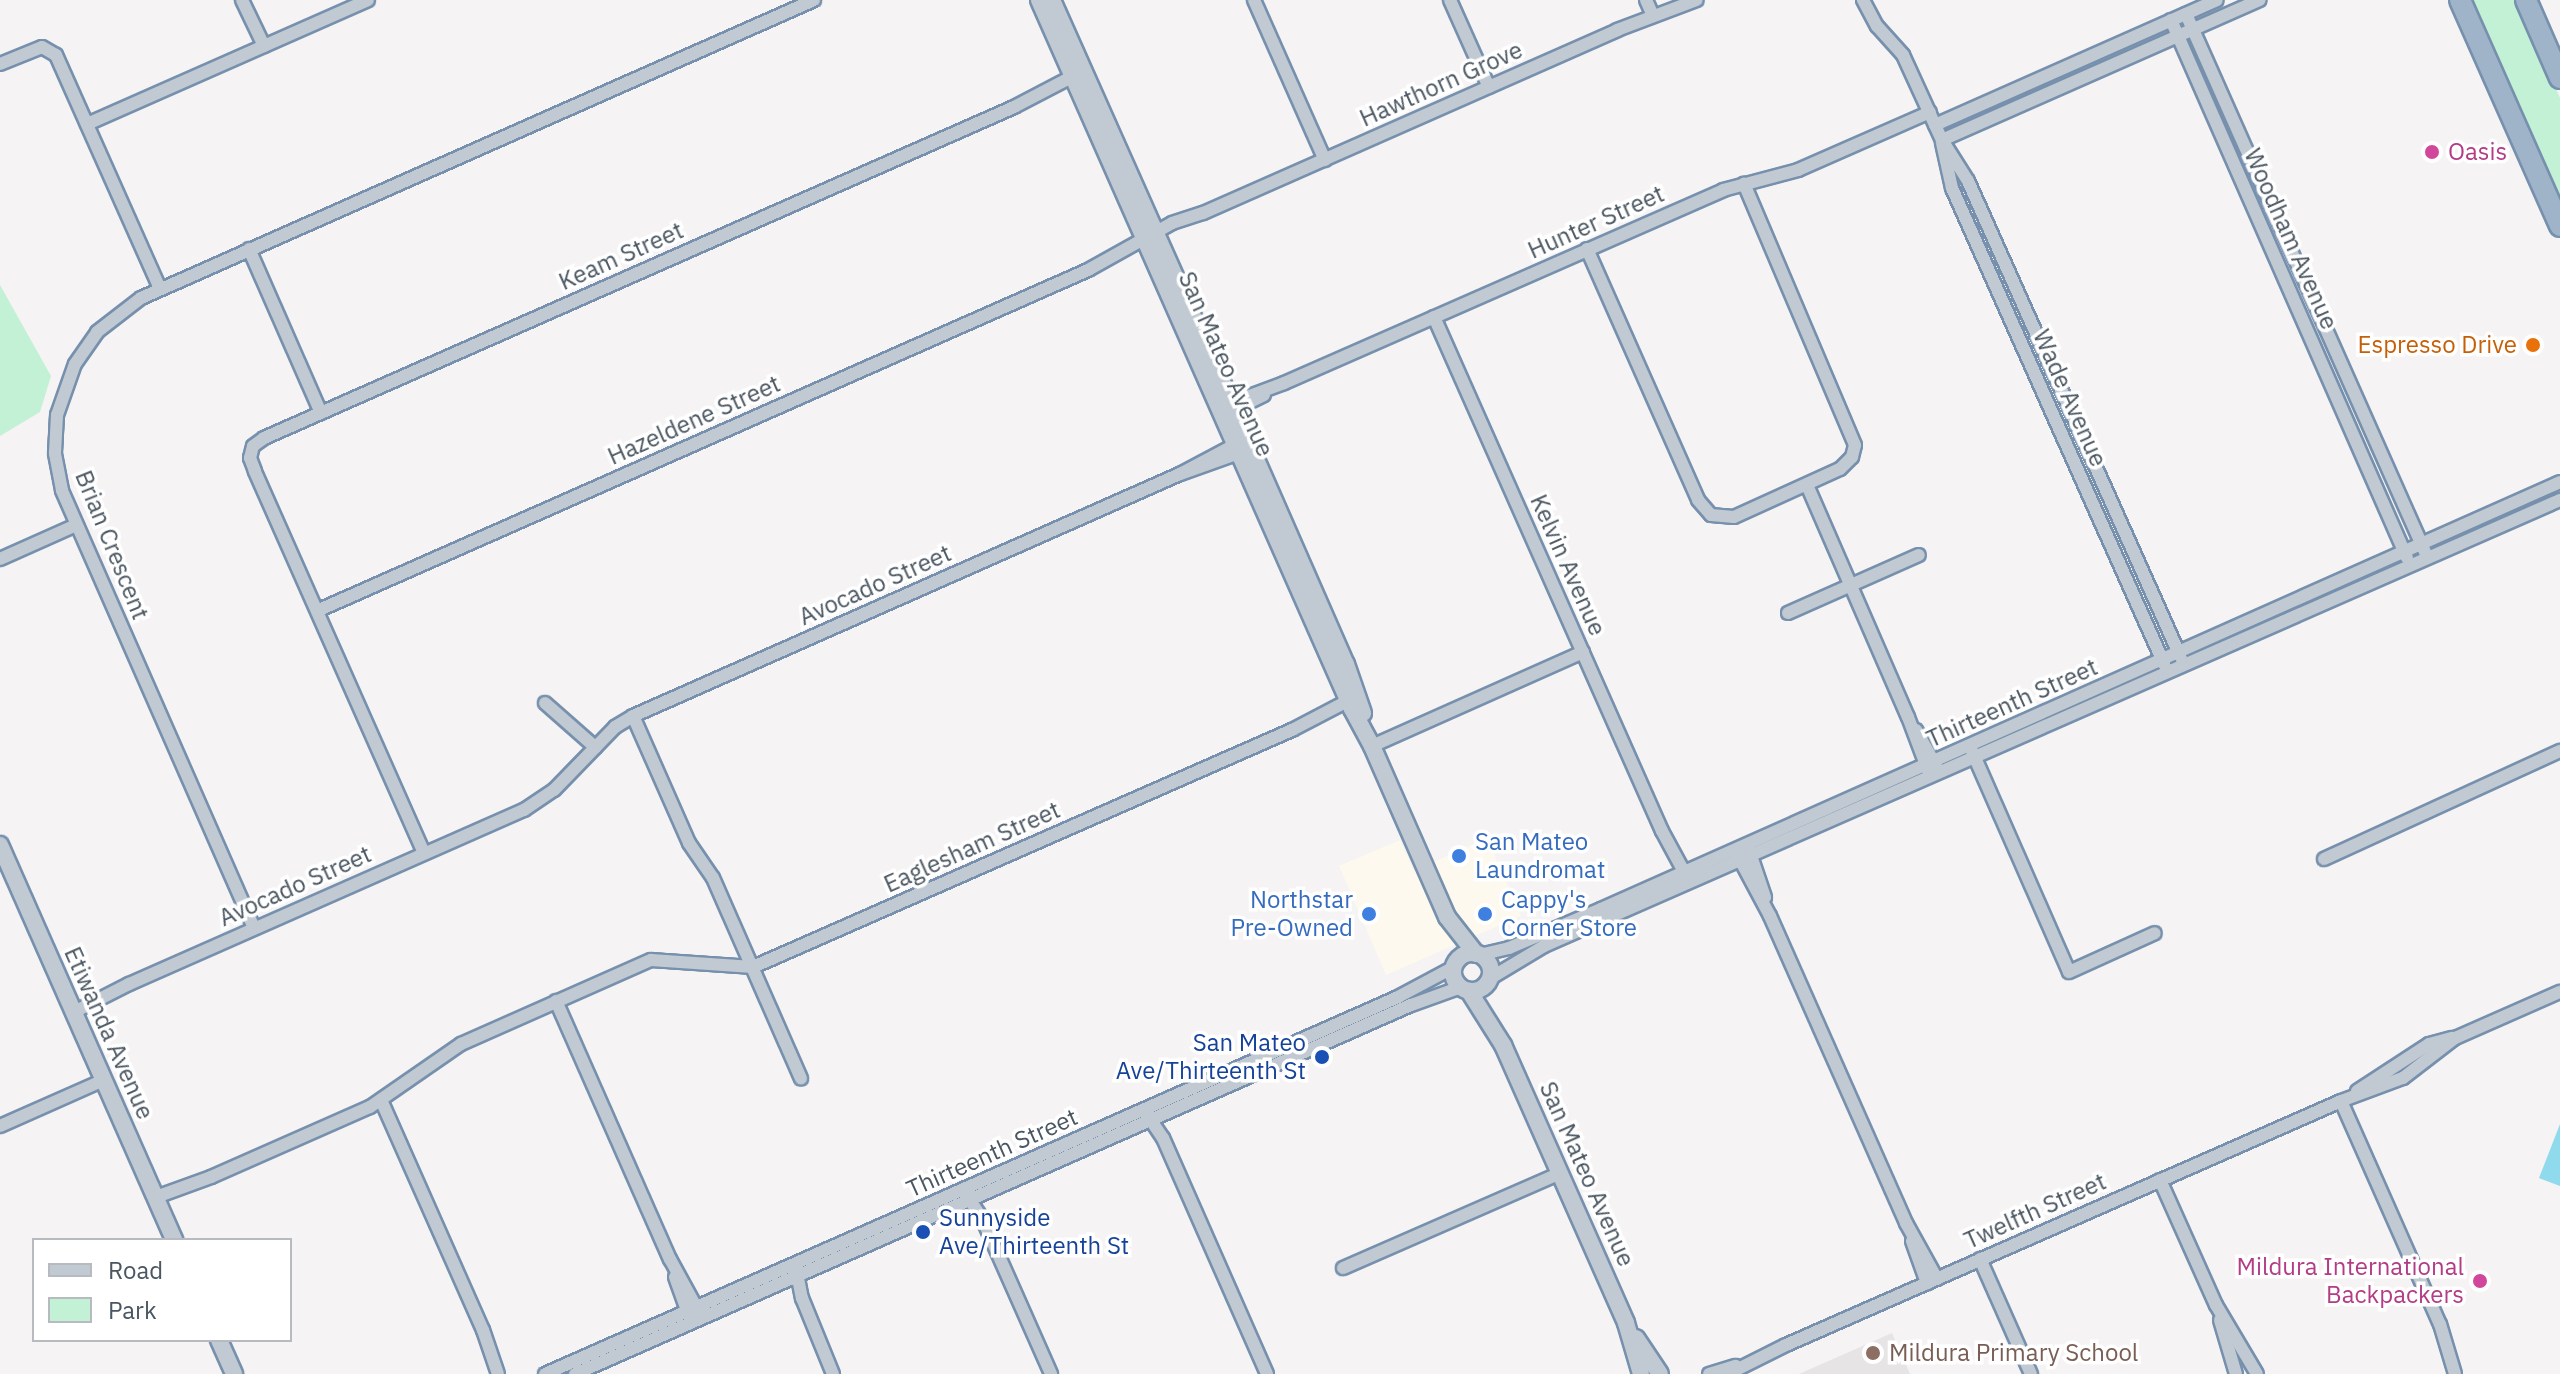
<!DOCTYPE html>
<style>
body{margin:0}
#map{position:relative;width:2560px;height:1374px;overflow:hidden;background:#f5f3f3;font-family:"IBM Plex Sans",sans-serif}
div>[style]{position:absolute}
.commercial>*{inset:0;background:#fdf9ef}
.education>*{inset:0;background:#e6e4e5}
.green>*{inset:0;background:#c3f1d5}
.water>*{inset:0;background:#90daee}
.roads{filter:drop-shadow(2px 0 #7690ad) drop-shadow(-2px 0 #7690ad) drop-shadow(0 2px #7690ad) drop-shadow(0 -2px #7690ad)}
.minor>*{height:12px;margin:-6px;padding:0 6px;transform-origin:6px;border-radius:6px;background:#c1cad2}
.tertiary>*{height:16px;margin:-8px;padding:0 8px;transform-origin:8px;border-radius:8px;background:#c1cad2}
.tertiary>.ring{margin:-8px;padding:0;box-sizing:content-box;background:none;border:16px solid #c1cad2;border-radius:50%}
.trunk>*{height:20px;margin:-10px;padding:0 10px;transform-origin:10px;border-radius:10px;background:#9fb4c9}
.dots>*{width:22px;height:22px;translate:-50% -50%;box-sizing:border-box;border:4px solid #fff;border-radius:50%}
span{translate:-50% -50%;white-space:nowrap;text-align:center;line-height:1.15;-webkit-text-stroke:7px #fff;paint-order:stroke}
.street-label{font-size:24px;color:#4a5661}
.hotel-label{font-size:24px;color:#b23c85}
.left{translate:0 -50%;text-align:left}
.right{translate:-100% -50%;text-align:right}
.food-label{font-size:24px;color:#c56008}
.shop-label{font-size:24px;color:#366cbe}
.transit-label{font-size:24px;color:#164399}
.education-label{font-size:24px;color:#785e54}
.legend{position:absolute;left:32px;top:1238px;width:260px;height:104px;box-sizing:border-box;background:#fff;border:2px solid #b7bbc0;margin:0;padding:10px 14px;list-style:none;font-size:24px;color:#4a5661}
.legend li{display:flex;align-items:center;gap:16px;height:40px}
.legend b{width:40px;border:2px solid #b7bbc0}
</style>
<div id="map">
<div class="commercial">
<i style="clip-path:polygon(1487px 838px,1521px 916px,1386px 975px,1339px 866px,1400px 840px,1414px 871px)"></i>
</div>
<div class="education">
<i style="clip-path:polygon(1892px 1333px,1910px 1374px,1799px 1374px)"></i>
</div>
<div class="green">
<i style="clip-path:polygon(2468px 0,2517px 0,2560px 98px,2560px 208px)"></i>
<i style="clip-path:polygon(0 285px,51px 376px,40px 412px,0 436px)"></i>
</div>
<div class="water">
<i style="clip-path:polygon(2560px 1124px,2560px 1186px,2539px 1178px)"></i>
</div>
<div class="roads">
<div class="minor">
<i style="left:242px;top:0;width:51px;rotate:64.4deg"></i>
<i style="left:1254px;top:0;width:175px;rotate:66.1deg"></i>
<i style="left:1450px;top:0;width:95px;rotate:65.9deg"></i>
<i style="left:1646px;top:0;width:17px;rotate:66deg"></i>
<i style="left:1863px;top:0;width:30px;rotate:62deg"></i>
<i style="left:1877px;top:26px;width:39px;rotate:48deg"></i>
<i style="left:1903px;top:55px;width:94px;rotate:65.4deg"></i>
<i style="left:1942px;top:140px;width:49px;rotate:57.6deg"></i>
<i style="left:1968px;top:181px;width:522px;rotate:65.94deg"></i>
<i style="left:2186px;top:14px;width:589px;rotate:66.05deg"></i>
<i style="left:2171px;top:20px;width:587px;rotate:66.31deg"></i>
<i style="left:0;top:64px;width:45px;rotate:-22deg"></i>
<i style="left:42px;top:47px;width:16px;rotate:30deg"></i>
<i style="left:56px;top:55px;width:256px;rotate:66deg"></i>
<i style="left:87px;top:124px;width:307px;rotate:-23.8deg"></i>
<i style="left:1935px;top:125px;width:308px;rotate:-23.9deg"></i>
<i style="left:1942px;top:140px;width:347px;rotate:-23.8deg"></i>
<i style="left:1942px;top:143px;width:46px;rotate:77.5deg"></i>
<i style="left:1952px;top:188px;width:523px;rotate:65.98deg"></i>
<i style="left:249px;top:249px;width:179px;rotate:66.3deg"></i>
<i style="left:1587px;top:249px;width:274px;rotate:66.1deg"></i>
<i style="left:1698px;top:500px;width:20px;rotate:49deg"></i>
<i style="left:1711px;top:515px;width:23px;rotate:5deg"></i>
<i style="left:1734px;top:517px;width:116px;rotate:-24.4deg"></i>
<i style="left:1840px;top:469px;width:17px;rotate:-45deg"></i>
<i style="left:1852px;top:457px;width:12px;rotate:-76deg"></i>
<i style="left:1855px;top:445px;width:284px;rotate:-113deg"></i>
<i style="left:1434px;top:317px;width:562px;rotate:66.08deg"></i>
<i style="left:1662px;top:831px;width:55px;rotate:61.6deg"></i>
<i style="left:1225px;top:405px;width:63px;rotate:-20.4deg"></i>
<i style="left:1284px;top:383px;width:480px;rotate:-23.7deg"></i>
<i style="left:1723px;top:190px;width:78px;rotate:-14.9deg"></i>
<i style="left:1798px;top:170px;width:144px;rotate:-23.7deg"></i>
<i style="left:1227px;top:413px;width:41px;rotate:-25.9deg"></i>
<i style="left:1180px;top:474px;width:69px;rotate:-19.5deg"></i>
<i style="left:1807px;top:485px;width:253px;rotate:66.5deg"></i>
<i style="left:1908px;top:717px;width:60px;rotate:69.4deg"></i>
<i style="left:0;top:559px;width:83px;rotate:-24.1deg"></i>
<i style="left:319px;top:610px;width:841px;rotate:-23.85deg"></i>
<i style="left:1088px;top:270px;width:96px;rotate:-29.2deg"></i>
<i style="left:1172px;top:223px;width:33px;rotate:-18deg"></i>
<i style="left:1203px;top:213px;width:453px;rotate:-23.8deg"></i>
<i style="left:1617px;top:30px;width:85px;rotate:-20.6deg"></i>
<i style="left:1788px;top:613px;width:143px;rotate:-23.9deg"></i>
<i style="left:545px;top:703px;width:67px;rotate:41.3deg"></i>
<i style="left:633px;top:716px;width:139px;rotate:66.2deg"></i>
<i style="left:689px;top:843px;width:42px;rotate:55.6deg"></i>
<i style="left:713px;top:878px;width:219px;rotate:66.3deg"></i>
<i style="left:1916px;top:730px;width:41px;rotate:60.9deg"></i>
<i style="left:1372px;top:746px;width:231px;rotate:-24deg"></i>
<i style="left:1972px;top:751px;width:241px;rotate:66.3deg"></i>
<i style="left:2069px;top:972px;width:94px;rotate:-24.4deg"></i>
<i style="left:1749px;top:850px;width:50px;rotate:71.2deg"></i>
<i style="left:424px;top:853px;width:418px;rotate:-113.9deg"></i>
<i style="left:255px;top:471px;width:14px;rotate:-111deg"></i>
<i style="left:250px;top:458px;width:12px;rotate:-76deg"></i>
<i style="left:253px;top:446px;width:14px;rotate:-36deg"></i>
<i style="left:264px;top:438px;width:820px;rotate:-23.81deg"></i>
<i style="left:1014px;top:107px;width:71px;rotate:-27.6deg"></i>
<i style="left:1738px;top:856px;width:68px;rotate:61.9deg"></i>
<i style="left:1770px;top:916px;width:336px;rotate:66.1deg"></i>
<i style="left:1906px;top:1223px;width:64px;rotate:61deg"></i>
<i style="left:2324px;top:859px;width:260px;rotate:-24.6deg"></i>
<i style="left:254px;top:928px;width:478px;rotate:-113.7deg"></i>
<i style="left:62px;top:490px;width:38px;rotate:-101deg"></i>
<i style="left:55px;top:453px;width:38px;rotate:-87deg"></i>
<i style="left:57px;top:415px;width:54px;rotate:-70.6deg"></i>
<i style="left:75px;top:364px;width:39px;rotate:-55deg"></i>
<i style="left:97px;top:332px;width:56px;rotate:-37.7deg"></i>
<i style="left:141px;top:298px;width:736px;rotate:-23.88deg"></i>
<i style="left:1479px;top:955px;width:31px;rotate:-13deg"></i>
<i style="left:1509px;top:948px;width:100px;rotate:-23deg"></i>
<i style="left:1601px;top:909px;width:1050px;rotate:-24deg"></i>
<i style="left:1489px;top:979px;width:64px;rotate:-31deg"></i>
<i style="left:1544px;top:946px;width:1110px;rotate:-23.7deg"></i>
<i style="left:556px;top:1001px;width:282px;rotate:66.2deg"></i>
<i style="left:670px;top:1259px;width:63px;rotate:61.4deg"></i>
<i style="left:74px;top:1012px;width:62px;rotate:-27deg"></i>
<i style="left:129px;top:984px;width:432px;rotate:-23.8deg"></i>
<i style="left:524px;top:810px;width:36px;rotate:-34deg"></i>
<i style="left:554px;top:790px;width:88px;rotate:-45.9deg"></i>
<i style="left:615px;top:727px;width:21px;rotate:-31deg"></i>
<i style="left:633px;top:716px;width:598px;rotate:-23.87deg"></i>
<i style="left:1180px;top:474px;width:70px;rotate:-28deg"></i>
<i style="left:2357px;top:1091px;width:86px;rotate:-33.1deg"></i>
<i style="left:2429px;top:1044px;width:24px;rotate:-15deg"></i>
<i style="left:381px;top:1100px;width:252px;rotate:66.1deg"></i>
<i style="left:483px;top:1330px;width:46px;rotate:71.2deg"></i>
<i style="left:2341px;top:1101px;width:244px;rotate:66.1deg"></i>
<i style="left:2440px;top:1324px;width:52px;rotate:73.3deg"></i>
<i style="left:1148px;top:1116px;width:27px;rotate:56deg"></i>
<i style="left:1163px;top:1138px;width:258px;rotate:66.2deg"></i>
<i style="left:0;top:1126px;width:114px;rotate:-23.9deg"></i>
<i style="left:2160px;top:1180px;width:137px;rotate:65.9deg"></i>
<i style="left:2216px;top:1305px;width:80px;rotate:59.3deg"></i>
<i style="left:965px;top:1193px;width:30px;rotate:56deg"></i>
<i style="left:982px;top:1218px;width:171px;rotate:66.1deg"></i>
<i style="left:156px;top:1197px;width:59px;rotate:-20deg"></i>
<i style="left:211px;top:1177px;width:174px;rotate:-23.8deg"></i>
<i style="left:370px;top:1107px;width:111px;rotate:-34.7deg"></i>
<i style="left:461px;top:1044px;width:208px;rotate:-23.9deg"></i>
<i style="left:651px;top:960px;width:102px;rotate:3.9deg"></i>
<i style="left:753px;top:967px;width:589px;rotate:-23.74deg"></i>
<i style="left:1292px;top:730px;width:71px;rotate:-27.6deg"></i>
<i style="left:1912px;top:1241px;width:45px;rotate:70.3deg"></i>
<i style="left:1980px;top:1259px;width:126px;rotate:66.1deg"></i>
<i style="left:796px;top:1268px;width:31px;rotate:79deg"></i>
<i style="left:802px;top:1298px;width:82px;rotate:67.8deg"></i>
<i style="left:1343px;top:1268px;width:237px;rotate:-23.6deg"></i>
<i style="left:675px;top:1277px;width:41px;rotate:70.3deg"></i>
<i style="left:2220px;top:1320px;width:56px;rotate:73.5deg"></i>
<i style="left:545px;top:1374px;width:933px;rotate:-23.84deg"></i>
<i style="left:1398px;top:997px;width:64px;rotate:-28.2deg"></i>
<i style="left:575px;top:1374px;width:914px;rotate:-23.82deg"></i>
<i style="left:1411px;top:1005px;width:53px;rotate:-19.8deg"></i>
<i style="left:1709px;top:1374px;width:28px;rotate:-17deg"></i>
<i style="left:1728px;top:1374px;width:65px;rotate:-26.6deg"></i>
<i style="left:1786px;top:1345px;width:606px;rotate:-23.73deg"></i>
<i style="left:2341px;top:1101px;width:66px;rotate:-20.4deg"></i>
<i style="left:2403px;top:1078px;width:66px;rotate:-37.6deg"></i>
<i style="left:2455px;top:1038px;width:115px;rotate:-23.7deg"></i>
</div>
<div class="tertiary">
<i style="left:1039px;top:0;width:775px;rotate:66.18deg"></i>
<i style="left:1352px;top:709px;width:42px;rotate:61.6deg"></i>
<i style="left:1372px;top:746px;width:187px;rotate:66.3deg"></i>
<i style="left:1447px;top:917px;width:47px;rotate:51.9deg"></i>
<i style="left:1052px;top:0;width:479px;rotate:66deg"></i>
<i style="left:1251px;top:448px;width:236px;rotate:66.3deg"></i>
<i style="left:1346px;top:664px;width:52px;rotate:70.9deg"></i>
<i style="left:0;top:845px;width:432px;rotate:66.2deg"></i>
<i class="ring" style="left:1453px;top:953px;width:22px;height:22px"></i>
<i style="left:1469px;top:991px;width:64px;rotate:57.8deg"></i>
<i style="left:1503px;top:1045px;width:304px;rotate:66.1deg"></i>
<i style="left:1626px;top:1323px;width:53px;rotate:73.6deg"></i>
<i style="left:1636px;top:1338px;width:43px;rotate:56.3deg"></i>
<i style="left:219px;top:1340px;width:37px;rotate:66deg"></i>
</div>
<div class="trunk">
<i style="left:2460px;top:0;width:247px;rotate:66.1deg"></i>
<i style="left:2526px;top:0;width:85px;rotate:66.4deg"></i>
</div>
</div>
<div class="dots">
<i style="left:2432px;top:152px;background:#d1479c"></i>
<i style="left:2533px;top:345px;background:#e8710a"></i>
<i style="left:1459px;top:856px;background:#3f7fe0"></i>
<i style="left:1369px;top:914px;background:#3f7fe0"></i>
<i style="left:1485px;top:914px;background:#3f7fe0"></i>
<i style="left:1322px;top:1057px;background:#1a4fb4"></i>
<i style="left:923px;top:1232px;background:#1a4fb4"></i>
<i style="left:2480px;top:1281px;background:#d1479c"></i>
<i style="left:1873px;top:1353px;background:#8d6e63"></i>
</div>
<div class="street-label">
<span style="left:1441px;top:84px;rotate:-24deg">Hawthorn Grove</span>
<span style="left:1596px;top:222px;rotate:-24deg">Hunter Street</span>
<span style="left:2291px;top:239px;rotate:66deg">Woodham Avenue</span>
<span style="left:621px;top:256px;rotate:-24deg">Keam Street</span>
<span style="left:1226px;top:364px;rotate:66deg">San Mateo Avenue</span>
<span style="left:2070px;top:398px;rotate:66deg">Wade Avenue</span>
<span style="left:694px;top:420px;rotate:-24deg">Hazeldene Street</span>
<span style="left:112px;top:545px;rotate:68deg">Brian Crescent</span>
<span style="left:1568px;top:565px;rotate:66deg">Kelvin Avenue</span>
<span style="left:875px;top:585px;rotate:-24deg">Avocado Street</span>
<span style="left:2012px;top:703px;rotate:-24deg">Thirteenth Street</span>
<span style="left:972px;top:847px;rotate:-24deg">Eaglesham Street</span>
<span style="left:295px;top:886px;rotate:-24deg">Avocado Street</span>
<span style="left:109px;top:1033px;rotate:66deg">Etiwanda Avenue</span>
<span style="left:992px;top:1153px;rotate:-24deg">Thirteenth Street</span>
<span style="left:1587px;top:1174px;rotate:66deg">San Mateo Avenue</span>
<span style="left:2035px;top:1211px;rotate:-24deg">Twelfth Street</span>
</div>
<div class="hotel-label">
<span class="left" style="left:2448px;top:152px">Oasis</span>
<span class="right" style="left:2464px;top:1281px">Mildura International<br>Backpackers</span>
</div>
<div class="food-label">
<span class="right" style="left:2517px;top:345px">Espresso Drive</span>
</div>
<div class="shop-label">
<span class="left" style="left:1475px;top:856px">San Mateo<br>Laundromat</span>
<span class="right" style="left:1353px;top:914px">Northstar<br>Pre-Owned</span>
<span class="left" style="left:1501px;top:914px">Cappy's<br>Corner Store</span>
</div>
<div class="transit-label">
<span class="right" style="left:1306px;top:1057px">San Mateo<br>Ave/Thirteenth St</span>
<span class="left" style="left:939px;top:1232px">Sunnyside<br>Ave/Thirteenth St</span>
</div>
<div class="education-label">
<span class="left" style="left:1889px;top:1353px">Mildura Primary School</span>
</div>
<ul class="legend">
<li><b style="height:10px;background:#c1cad2"></b>Road</li>
<li><b style="height:22px;background:#c3f1d5"></b>Park</li>
</ul>
</div>
